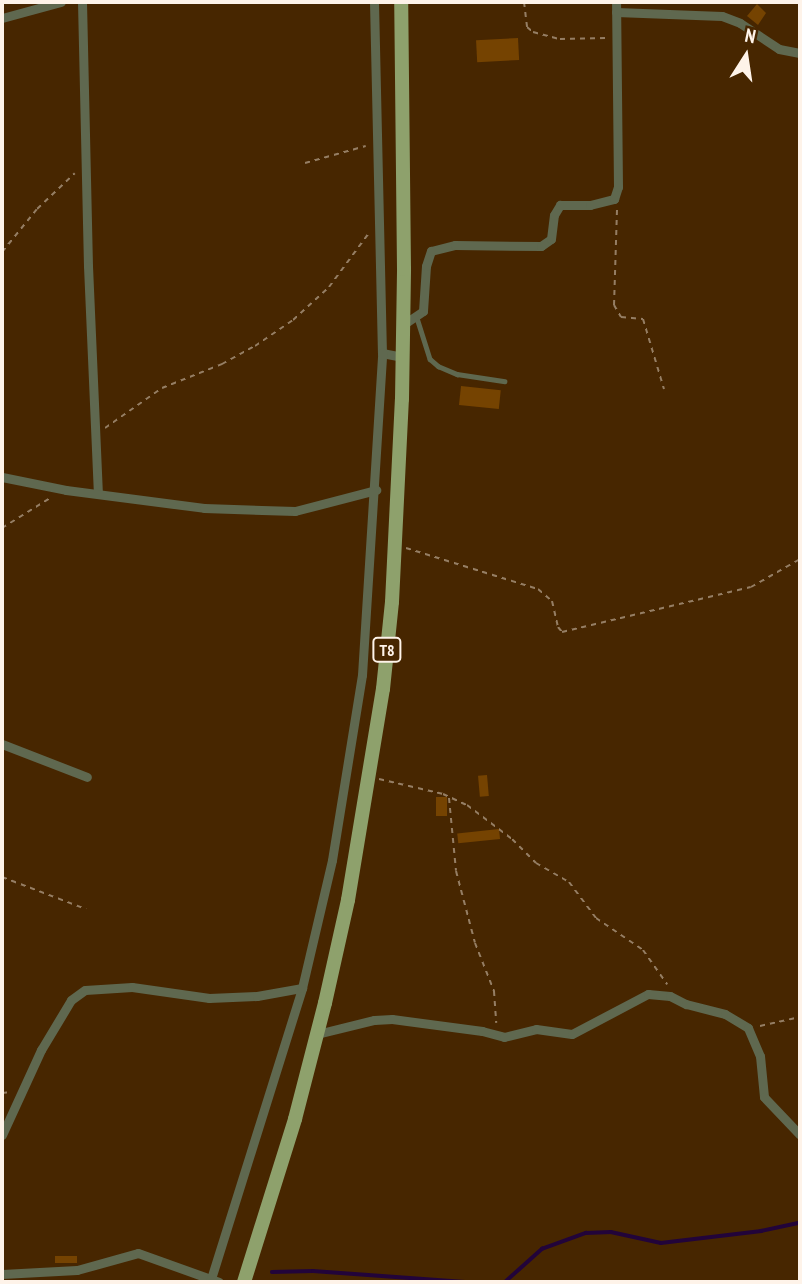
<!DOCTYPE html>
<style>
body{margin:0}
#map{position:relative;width:802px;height:1284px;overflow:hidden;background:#472600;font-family:"PT Sans Narrow",sans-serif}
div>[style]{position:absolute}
.stream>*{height:3.5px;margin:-1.75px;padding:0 1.75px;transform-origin:1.75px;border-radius:1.75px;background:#22043a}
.building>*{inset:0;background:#754301;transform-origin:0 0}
.path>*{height:2px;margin-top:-1px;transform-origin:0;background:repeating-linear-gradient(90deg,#957e64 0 5px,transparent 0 10px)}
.lane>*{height:4.5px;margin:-2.25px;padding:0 2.25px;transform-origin:2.25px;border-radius:2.25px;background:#5f684f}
.street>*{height:9px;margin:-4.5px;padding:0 4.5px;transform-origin:4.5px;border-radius:4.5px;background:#5f684f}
.primary>*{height:14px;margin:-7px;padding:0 7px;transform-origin:7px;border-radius:7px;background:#8ea16c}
span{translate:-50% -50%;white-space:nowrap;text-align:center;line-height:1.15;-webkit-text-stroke:5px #472600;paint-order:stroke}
.shield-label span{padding:2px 5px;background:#472600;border:2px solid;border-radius:5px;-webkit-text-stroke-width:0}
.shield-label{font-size:16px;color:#fef3e9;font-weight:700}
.frame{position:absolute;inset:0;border:4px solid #fef3e9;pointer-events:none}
.north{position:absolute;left:711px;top:21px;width:70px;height:70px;-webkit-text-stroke:5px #472600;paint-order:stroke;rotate:12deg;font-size:19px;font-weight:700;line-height:28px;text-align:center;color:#fef3e9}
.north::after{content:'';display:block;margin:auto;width:24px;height:32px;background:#fef3e9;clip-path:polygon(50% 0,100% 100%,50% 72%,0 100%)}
</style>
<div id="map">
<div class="stream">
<i style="left:272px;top:1272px;width:41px;rotate:-1.4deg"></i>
<i style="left:313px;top:1271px;width:152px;rotate:4.1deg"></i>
<i style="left:505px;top:1282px;width:50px;rotate:-41.7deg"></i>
<i style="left:542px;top:1249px;width:47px;rotate:-20deg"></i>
<i style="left:586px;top:1233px;width:25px;rotate:-2deg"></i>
<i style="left:611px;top:1232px;width:51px;rotate:12.4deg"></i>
<i style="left:661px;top:1243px;width:101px;rotate:-6.8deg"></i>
<i style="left:761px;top:1231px;width:40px;rotate:-12deg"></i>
</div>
<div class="building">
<i style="clip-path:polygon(757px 4px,766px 13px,758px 25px,747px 16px)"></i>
<i style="left:518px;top:38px;width:22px;height:42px;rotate:87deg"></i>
<i style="left:461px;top:386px;width:40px;height:19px;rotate:6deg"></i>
<i style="left:487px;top:775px;width:21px;height:9px;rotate:85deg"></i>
<i style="left:436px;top:797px;width:11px;height:19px"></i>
<i style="left:499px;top:829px;width:10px;height:42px;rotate:84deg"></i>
<i style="left:77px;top:1256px;width:7px;height:22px;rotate:90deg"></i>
</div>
<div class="path">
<i style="left:524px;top:2px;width:25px;rotate:83deg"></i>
<i style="left:527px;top:27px;width:8px;rotate:40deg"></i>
<i style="left:533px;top:32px;width:28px;rotate:15deg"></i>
<i style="left:560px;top:39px;width:46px;rotate:-1.2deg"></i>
<i style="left:305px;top:163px;width:63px;rotate:-15.6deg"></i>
<i style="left:617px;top:210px;width:95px;rotate:91.8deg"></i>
<i style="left:614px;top:305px;width:14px;rotate:60deg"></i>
<i style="left:621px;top:317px;width:22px;rotate:5deg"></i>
<i style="left:643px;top:319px;width:73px;rotate:73.3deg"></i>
<i style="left:2px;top:252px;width:55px;rotate:-50.9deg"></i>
<i style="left:37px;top:209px;width:52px;rotate:-43.5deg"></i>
<i style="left:105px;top:428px;width:70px;rotate:-35.1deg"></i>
<i style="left:162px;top:388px;width:65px;rotate:-21.8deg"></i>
<i style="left:222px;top:364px;width:38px;rotate:-29deg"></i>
<i style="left:255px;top:346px;width:46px;rotate:-34.4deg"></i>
<i style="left:293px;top:320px;width:49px;rotate:-42.5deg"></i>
<i style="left:329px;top:287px;width:67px;rotate:-53.5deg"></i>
<i style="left:2px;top:528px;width:57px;rotate:-32deg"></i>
<i style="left:406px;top:548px;width:138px;rotate:17.3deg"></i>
<i style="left:538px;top:589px;width:18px;rotate:41deg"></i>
<i style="left:552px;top:601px;width:27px;rotate:77deg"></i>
<i style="left:558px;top:627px;width:6px;rotate:51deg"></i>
<i style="left:562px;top:632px;width:194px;rotate:-13.4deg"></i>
<i style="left:751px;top:587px;width:56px;rotate:-29.7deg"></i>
<i style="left:379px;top:779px;width:66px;rotate:13.2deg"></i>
<i style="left:443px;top:794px;width:26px;rotate:25deg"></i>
<i style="left:467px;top:805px;width:56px;rotate:37.1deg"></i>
<i style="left:512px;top:839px;width:34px;rotate:45deg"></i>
<i style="left:536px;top:863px;width:38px;rotate:30deg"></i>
<i style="left:569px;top:882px;width:45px;rotate:53.1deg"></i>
<i style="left:596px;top:918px;width:57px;rotate:34.2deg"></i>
<i style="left:643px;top:950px;width:42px;rotate:54.8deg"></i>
<i style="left:449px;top:798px;width:73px;rotate:84.5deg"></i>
<i style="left:456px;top:871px;width:74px;rotate:75.2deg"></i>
<i style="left:475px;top:943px;width:52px;rotate:68.4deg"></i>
<i style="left:494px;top:991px;width:32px;rotate:86deg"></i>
<i style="left:2px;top:877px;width:90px;rotate:20.9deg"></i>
<i style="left:760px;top:1026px;width:41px;rotate:-12.7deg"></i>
<i style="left:2px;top:1093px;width:9px;rotate:-6deg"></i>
</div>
<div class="lane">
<i style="left:417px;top:318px;width:43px;rotate:72.4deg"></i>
<i style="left:430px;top:359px;width:11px;rotate:41deg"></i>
<i style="left:438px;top:366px;width:21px;rotate:23deg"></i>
<i style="left:457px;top:374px;width:48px;rotate:8.5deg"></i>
</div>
<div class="street">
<i style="left:82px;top:2px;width:264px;rotate:88.7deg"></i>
<i style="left:88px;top:266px;width:228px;rotate:87.5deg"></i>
<i style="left:374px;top:2px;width:351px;rotate:88.7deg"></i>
<i style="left:382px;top:353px;width:21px;rotate:11deg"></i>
<i style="left:616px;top:12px;width:106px;rotate:2.2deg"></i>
<i style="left:722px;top:16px;width:19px;rotate:21deg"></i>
<i style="left:740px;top:23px;width:47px;rotate:33.7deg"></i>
<i style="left:779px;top:49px;width:21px;rotate:11deg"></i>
<i style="left:2px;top:18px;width:61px;rotate:-15.2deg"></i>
<i style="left:404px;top:324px;width:23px;rotate:-34deg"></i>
<i style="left:423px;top:311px;width:45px;rotate:-86.2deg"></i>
<i style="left:426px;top:266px;width:16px;rotate:-72deg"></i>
<i style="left:431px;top:251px;width:25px;rotate:-14deg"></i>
<i style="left:455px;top:245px;width:86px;rotate:0.7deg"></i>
<i style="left:541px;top:246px;width:12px;rotate:-35deg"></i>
<i style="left:551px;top:239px;width:24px;rotate:-83deg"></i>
<i style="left:554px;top:215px;width:12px;rotate:-59deg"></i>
<i style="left:560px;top:205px;width:30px"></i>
<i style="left:590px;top:205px;width:25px;rotate:-14deg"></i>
<i style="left:614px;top:199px;width:13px;rotate:-72deg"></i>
<i style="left:618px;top:187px;width:185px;rotate:-90.6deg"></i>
<i style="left:2px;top:477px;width:65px;rotate:11.5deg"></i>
<i style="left:66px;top:490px;width:139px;rotate:7.4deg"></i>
<i style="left:204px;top:508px;width:91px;rotate:1.9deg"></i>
<i style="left:295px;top:511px;width:84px;rotate:-14.5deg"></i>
<i style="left:2px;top:744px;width:91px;rotate:21.2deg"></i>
<i style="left:317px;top:1034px;width:59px;rotate:-13.8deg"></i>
<i style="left:374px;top:1020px;width:18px;rotate:-3deg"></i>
<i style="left:392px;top:1019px;width:91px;rotate:7.6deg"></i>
<i style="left:482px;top:1031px;width:23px;rotate:15deg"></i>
<i style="left:504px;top:1037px;width:33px;rotate:-14deg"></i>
<i style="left:536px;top:1029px;width:36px;rotate:8deg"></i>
<i style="left:572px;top:1034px;width:86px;rotate:-27.8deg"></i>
<i style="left:648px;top:994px;width:22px;rotate:5deg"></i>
<i style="left:670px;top:996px;width:18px;rotate:27deg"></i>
<i style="left:686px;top:1004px;width:40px;rotate:14.4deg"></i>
<i style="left:725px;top:1014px;width:27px;rotate:31deg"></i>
<i style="left:748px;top:1028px;width:30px;rotate:67deg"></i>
<i style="left:760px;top:1056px;width:41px;rotate:84.4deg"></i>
<i style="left:764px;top:1097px;width:52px;rotate:46.5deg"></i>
<i style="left:2px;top:1135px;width:94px;rotate:-65.4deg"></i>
<i style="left:41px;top:1050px;width:58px;rotate:-59deg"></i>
<i style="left:71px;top:1000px;width:17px;rotate:-36deg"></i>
<i style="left:85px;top:990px;width:47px;rotate:-3.7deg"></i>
<i style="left:132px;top:987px;width:78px;rotate:8.1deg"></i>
<i style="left:209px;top:998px;width:48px;rotate:-2.4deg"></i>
<i style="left:257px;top:996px;width:46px;rotate:-10.1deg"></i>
<i style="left:2px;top:1274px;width:75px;rotate:-3.1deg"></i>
<i style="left:77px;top:1270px;width:63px;rotate:-15.6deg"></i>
<i style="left:138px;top:1253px;width:86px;rotate:19.7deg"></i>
<i style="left:210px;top:1282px;width:308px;rotate:-72.6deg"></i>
<i style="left:302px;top:988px;width:131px;rotate:-76.8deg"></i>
<i style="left:332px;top:860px;width:187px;rotate:-80.8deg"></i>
<i style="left:362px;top:675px;width:323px;rotate:-86.4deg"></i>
</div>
<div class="primary">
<i style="left:244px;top:1282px;width:171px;rotate:-72.6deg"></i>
<i style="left:295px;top:1119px;width:120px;rotate:-75.5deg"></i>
<i style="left:325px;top:1003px;width:106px;rotate:-77.4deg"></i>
<i style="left:348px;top:900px;width:214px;rotate:-80.6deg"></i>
<i style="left:383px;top:689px;width:87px;rotate:-84.1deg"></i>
<i style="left:392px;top:602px;width:203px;rotate:-87.2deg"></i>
<i style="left:402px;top:399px;width:130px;rotate:-89.1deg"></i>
<i style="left:404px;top:269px;width:267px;rotate:-90.6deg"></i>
</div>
<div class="shield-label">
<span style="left:387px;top:650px">T8</span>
</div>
<div class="frame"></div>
<div class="north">N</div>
</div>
